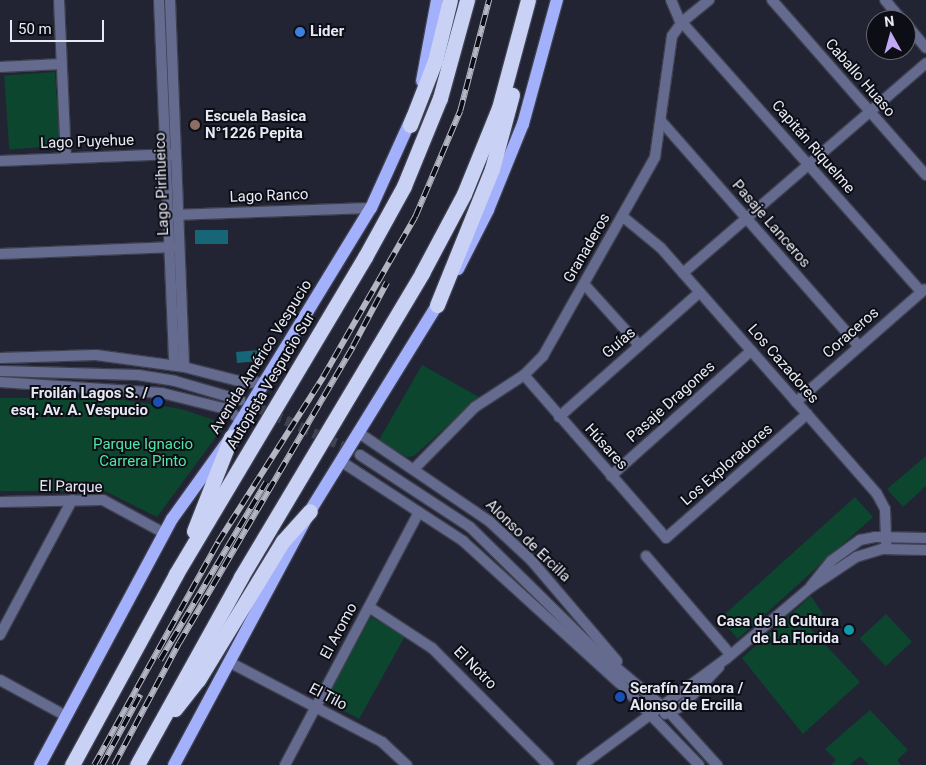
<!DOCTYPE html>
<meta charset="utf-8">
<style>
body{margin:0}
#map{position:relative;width:926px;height:765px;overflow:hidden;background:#222434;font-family:Roboto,sans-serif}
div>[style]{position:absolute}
.green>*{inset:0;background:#0c462e;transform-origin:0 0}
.water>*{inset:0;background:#176678;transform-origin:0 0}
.tertiary-tunnel>*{height:10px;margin-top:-5px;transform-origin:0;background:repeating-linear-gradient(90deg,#404251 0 10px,transparent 0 15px)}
.roads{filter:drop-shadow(1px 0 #3e404f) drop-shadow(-1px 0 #3e404f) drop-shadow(0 1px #3e404f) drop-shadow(0 -1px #3e404f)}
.minor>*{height:10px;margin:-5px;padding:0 5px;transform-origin:5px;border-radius:5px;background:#646b8f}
.tertiary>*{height:10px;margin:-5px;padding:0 5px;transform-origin:5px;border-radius:5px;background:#646b8f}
.primary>*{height:12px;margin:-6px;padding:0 6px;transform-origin:6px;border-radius:6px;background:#a3b0fc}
.motorway>*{height:15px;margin:-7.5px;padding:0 7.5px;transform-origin:7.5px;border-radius:7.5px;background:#c9d1f5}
.rail>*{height:5.5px;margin-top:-2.75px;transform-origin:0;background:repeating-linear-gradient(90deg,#0d0e15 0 11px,#b4b6c3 0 22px);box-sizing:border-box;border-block:1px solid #b4b6c3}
.dots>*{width:14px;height:14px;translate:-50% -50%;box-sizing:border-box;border:2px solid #0d0e15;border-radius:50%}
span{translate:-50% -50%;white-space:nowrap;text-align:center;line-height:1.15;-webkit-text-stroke:4px #0d0e15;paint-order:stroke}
.poi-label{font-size:15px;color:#e7e9f4;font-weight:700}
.left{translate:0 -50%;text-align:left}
.right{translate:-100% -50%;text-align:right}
.street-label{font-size:15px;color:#e7e9f4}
.park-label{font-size:15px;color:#50e6a3}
.north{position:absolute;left:866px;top:10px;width:50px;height:50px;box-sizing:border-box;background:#0d0e15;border:1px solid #64666e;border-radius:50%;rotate:353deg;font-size:14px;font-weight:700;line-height:20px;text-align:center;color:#e7e9f4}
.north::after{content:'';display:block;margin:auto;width:18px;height:22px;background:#c1a8f3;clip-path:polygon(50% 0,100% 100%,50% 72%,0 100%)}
.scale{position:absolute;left:10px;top:20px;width:94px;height:22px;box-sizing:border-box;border:2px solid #e7e9f4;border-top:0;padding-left:6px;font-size:15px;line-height:18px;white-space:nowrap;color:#e7e9f4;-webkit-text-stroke:4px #0d0e15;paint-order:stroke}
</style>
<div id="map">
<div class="green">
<i style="left:55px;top:72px;width:74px;height:51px;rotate:86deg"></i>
<i style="clip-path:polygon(422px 365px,479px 397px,414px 456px,407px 457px,379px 440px)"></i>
<i style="clip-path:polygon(0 398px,111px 398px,181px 409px,217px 421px,221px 430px,157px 517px,105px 491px,0 491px)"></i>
<i style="clip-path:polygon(926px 456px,926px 486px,903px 507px,887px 489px)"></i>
<i style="left:855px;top:497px;width:27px;height:182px;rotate:48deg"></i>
<i style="clip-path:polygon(811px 596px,823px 614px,809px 627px,860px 682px,803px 734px,742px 658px)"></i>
<i style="left:886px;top:614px;width:38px;height:36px;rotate:47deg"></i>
<i style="left:371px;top:617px;width:39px;height:95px;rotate:29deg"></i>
<i style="clip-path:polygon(870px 710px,908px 750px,897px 760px,901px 765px,869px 765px,860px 756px,850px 765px,831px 765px,836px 760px,825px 749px)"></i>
</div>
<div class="water">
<i style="left:228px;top:230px;width:14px;height:33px;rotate:90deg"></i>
<i style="left:259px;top:350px;width:11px;height:23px;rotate:85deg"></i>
</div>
<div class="tertiary-tunnel">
<i style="left:245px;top:402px;width:121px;rotate:24.4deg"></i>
</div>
<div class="roads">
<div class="minor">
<i style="left:59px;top:0;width:158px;rotate:87.5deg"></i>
<i style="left:159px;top:0;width:365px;rotate:87.6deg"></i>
<i style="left:170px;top:0;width:367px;rotate:87.8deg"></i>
<i style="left:671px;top:0;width:21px;rotate:67deg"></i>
<i style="left:679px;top:19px;width:365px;rotate:48.4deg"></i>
<i style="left:772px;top:0;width:233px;rotate:48.7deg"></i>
<i style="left:885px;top:0;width:26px;rotate:50deg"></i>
<i style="left:906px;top:24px;width:31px;rotate:50deg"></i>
<i style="left:0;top:67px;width:61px;rotate:-2.8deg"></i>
<i style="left:661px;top:121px;width:300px;rotate:48.7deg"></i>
<i style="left:0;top:161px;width:171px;rotate:-2.3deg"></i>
<i style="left:171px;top:215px;width:200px;rotate:-2deg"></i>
<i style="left:622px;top:216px;width:50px;rotate:39.4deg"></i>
<i style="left:661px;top:248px;width:327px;rotate:48.7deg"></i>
<i style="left:877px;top:494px;width:17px;rotate:62deg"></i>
<i style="left:885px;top:509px;width:37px;rotate:88deg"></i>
<i style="left:0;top:254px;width:176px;rotate:-2.3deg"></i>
<i style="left:683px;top:273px;width:321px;rotate:-40.8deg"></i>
<i style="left:584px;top:284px;width:82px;rotate:48deg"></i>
<i style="left:524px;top:375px;width:216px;rotate:48.9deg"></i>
<i style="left:666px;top:538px;width:188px;rotate:-41.3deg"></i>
<i style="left:796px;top:402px;width:171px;rotate:-41.2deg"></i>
<i style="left:559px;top:417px;width:188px;rotate:-41.6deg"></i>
<i style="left:414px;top:469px;width:87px;rotate:-45.5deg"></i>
<i style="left:475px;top:407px;width:59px;rotate:-33.1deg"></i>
<i style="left:524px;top:375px;width:27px;rotate:-45deg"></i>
<i style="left:543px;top:356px;width:228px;rotate:-60.6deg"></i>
<i style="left:655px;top:157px;width:122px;rotate:-82deg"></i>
<i style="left:672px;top:36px;width:17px;rotate:-54deg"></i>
<i style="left:682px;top:22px;width:35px;rotate:-39deg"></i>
<i style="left:611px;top:476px;width:188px;rotate:-41.8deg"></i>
<i style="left:0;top:502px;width:103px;rotate:-1.1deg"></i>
<i style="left:103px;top:500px;width:69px;rotate:28.4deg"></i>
<i style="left:646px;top:556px;width:130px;rotate:49.4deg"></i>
<i style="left:369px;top:607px;width:75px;rotate:33.1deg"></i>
<i style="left:432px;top:648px;width:165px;rotate:45.2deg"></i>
<i style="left:0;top:635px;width:153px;rotate:-61.9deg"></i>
<i style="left:229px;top:662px;width:173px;rotate:27.6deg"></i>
<i style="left:382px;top:742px;width:34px;rotate:43deg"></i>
<i style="left:0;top:680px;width:75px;rotate:28.6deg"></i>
<i style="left:285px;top:765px;width:286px;rotate:-62.1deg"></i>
</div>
<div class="tertiary">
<i style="left:0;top:358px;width:96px;rotate:-1.8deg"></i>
<i style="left:96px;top:355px;width:89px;rotate:7.8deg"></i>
<i style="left:184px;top:367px;width:65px;rotate:14.3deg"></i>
<i style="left:247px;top:383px;width:18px;rotate:-3deg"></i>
<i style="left:0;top:371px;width:138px;rotate:1.7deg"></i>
<i style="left:138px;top:375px;width:37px;rotate:9deg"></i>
<i style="left:175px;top:381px;width:68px;rotate:16.3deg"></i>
<i style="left:0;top:382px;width:162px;rotate:3.9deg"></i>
<i style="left:162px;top:393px;width:66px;rotate:14deg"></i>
<i style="left:226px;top:409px;width:19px;rotate:36deg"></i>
<i style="left:359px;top:433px;width:157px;rotate:34.1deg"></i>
<i style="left:489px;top:521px;width:57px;rotate:42.9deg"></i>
<i style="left:531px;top:560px;width:133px;rotate:49.6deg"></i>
<i style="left:360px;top:455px;width:131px;rotate:33.2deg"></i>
<i style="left:470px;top:527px;width:171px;rotate:44.5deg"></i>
<i style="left:592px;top:647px;width:101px;rotate:40.2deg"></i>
<i style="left:669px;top:712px;width:72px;rotate:47.8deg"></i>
<i style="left:342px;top:462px;width:145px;rotate:33.1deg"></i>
<i style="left:463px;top:541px;width:211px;rotate:42.3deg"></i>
<i style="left:811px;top:586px;width:32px;rotate:-51deg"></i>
<i style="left:831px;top:561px;width:36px;rotate:-36deg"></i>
<i style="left:860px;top:540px;width:15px;rotate:-11deg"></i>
<i style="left:875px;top:537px;width:51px;rotate:1.1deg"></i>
<i style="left:615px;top:678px;width:121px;rotate:46deg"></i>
<i style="left:665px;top:714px;width:19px;rotate:-25deg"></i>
<i style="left:682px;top:706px;width:54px;rotate:-46.5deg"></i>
<i style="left:582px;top:765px;width:179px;rotate:-36.4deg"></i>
<i style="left:726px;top:659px;width:111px;rotate:-40.3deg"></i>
<i style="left:811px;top:587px;width:54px;rotate:-33.7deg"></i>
<i style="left:856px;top:557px;width:27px;rotate:-17deg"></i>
<i style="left:882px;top:549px;width:44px;rotate:1.3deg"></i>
</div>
<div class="primary">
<i style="left:422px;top:81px;width:82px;rotate:-79.5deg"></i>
<i style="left:458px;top:269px;width:66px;rotate:-63deg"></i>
<i style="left:488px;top:210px;width:93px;rotate:-67.9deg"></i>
<i style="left:523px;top:124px;width:129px;rotate:-74.7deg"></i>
<i style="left:40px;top:765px;width:279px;rotate:-61.8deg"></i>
<i style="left:172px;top:519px;width:101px;rotate:-54.3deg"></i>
<i style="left:231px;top:437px;width:268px;rotate:-58.6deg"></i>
<i style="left:371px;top:208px;width:100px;rotate:-65.7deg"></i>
<i style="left:174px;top:765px;width:288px;rotate:-61.8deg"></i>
<i style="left:310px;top:511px;width:251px;rotate:-58.3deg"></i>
</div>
<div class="motorway">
<i style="left:410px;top:125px;width:69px;rotate:-68.7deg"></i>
<i style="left:435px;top:61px;width:63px;rotate:-76.2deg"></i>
<i style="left:437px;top:305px;width:147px;rotate:-68deg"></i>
<i style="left:492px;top:169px;width:77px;rotate:-74.9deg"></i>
<i style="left:194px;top:531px;width:101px;rotate:-68.5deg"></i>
<i style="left:175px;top:709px;width:37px;rotate:-52deg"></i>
<i style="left:198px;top:680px;width:163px;rotate:-58.6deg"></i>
<i style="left:283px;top:541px;width:40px;rotate:-48deg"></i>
<i style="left:72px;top:765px;width:217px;rotate:-61.4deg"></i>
<i style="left:176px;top:574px;width:369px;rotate:-59.2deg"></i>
<i style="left:365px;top:257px;width:81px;rotate:-61.2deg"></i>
<i style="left:404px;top:186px;width:95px;rotate:-67.8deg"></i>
<i style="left:440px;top:98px;width:102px;rotate:-74.6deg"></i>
<i style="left:137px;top:765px;width:215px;rotate:-61deg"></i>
<i style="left:241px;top:577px;width:354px;rotate:-59.2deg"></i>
<i style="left:422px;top:273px;width:89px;rotate:-62deg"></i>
<i style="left:464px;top:194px;width:93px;rotate:-67.9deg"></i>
<i style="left:499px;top:108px;width:112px;rotate:-75deg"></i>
</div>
</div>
<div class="rail">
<i style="left:160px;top:660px;width:207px;rotate:-59.2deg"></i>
<i style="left:94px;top:765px;width:255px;rotate:-60.9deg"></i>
<i style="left:218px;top:542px;width:196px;rotate:-57.5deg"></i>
<i style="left:323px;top:377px;width:185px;rotate:-60.1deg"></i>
<i style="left:415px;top:217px;width:115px;rotate:-67deg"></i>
<i style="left:460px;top:111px;width:115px;rotate:-75.4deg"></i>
<i style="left:102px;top:765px;width:80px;rotate:-61.5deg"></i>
<i style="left:114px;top:765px;width:138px;rotate:-62deg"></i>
<i style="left:179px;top:643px;width:344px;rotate:-59.6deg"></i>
<i style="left:353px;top:346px;width:72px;rotate:-62deg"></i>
</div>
<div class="dots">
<i style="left:300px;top:32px;background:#3f7fe0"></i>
<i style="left:195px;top:125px;background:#8d6e63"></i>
<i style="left:158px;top:402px;background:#1a4fb4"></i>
<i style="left:849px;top:630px;background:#0f9aa8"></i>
<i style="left:620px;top:697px;background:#1a4fb4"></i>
</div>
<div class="poi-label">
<span class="left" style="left:310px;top:32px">Lider</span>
<span class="left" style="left:205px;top:125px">Escuela Basica<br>N°1226 Pepita</span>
<span class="right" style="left:148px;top:402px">Froilán Lagos S. /<br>esq. Av. A. Vespucio</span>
<span class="right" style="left:839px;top:630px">Casa de la Cultura<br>de La Florida</span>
<span class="left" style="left:630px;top:697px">Serafín Zamora /<br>Alonso de Ercilla</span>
</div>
<div class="street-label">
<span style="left:860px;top:78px;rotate:49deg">Caballo Huaso</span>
<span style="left:87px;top:142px;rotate:-2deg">Lago Puyehue</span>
<span style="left:813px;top:147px;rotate:49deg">Capitán Riquelme</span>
<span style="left:162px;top:184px;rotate:-92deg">Lago Pirihueico</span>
<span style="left:269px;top:196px;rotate:-2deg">Lago Ranco</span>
<span style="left:771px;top:224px;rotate:49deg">Pasaje Lanceros</span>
<span style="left:587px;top:248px;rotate:-60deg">Granaderos</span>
<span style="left:851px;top:333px;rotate:-41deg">Coraceros</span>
<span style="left:619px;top:343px;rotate:-41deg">Guías</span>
<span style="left:261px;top:357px;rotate:-58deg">Avenida Américo Vespucio</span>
<span style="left:783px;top:364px;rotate:49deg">Los Cazadores</span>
<span style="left:271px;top:381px;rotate:-59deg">Autopista Vespucio Sur</span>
<span style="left:671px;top:402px;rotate:-42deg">Pasaje Dragones</span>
<span style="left:606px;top:447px;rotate:48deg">Húsares</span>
<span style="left:727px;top:465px;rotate:-41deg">Los Exploradores</span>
<span style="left:71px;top:487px;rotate:1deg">El Parque</span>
<span style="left:528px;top:541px;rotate:44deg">Alonso de Ercilla</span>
<span style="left:339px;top:631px;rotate:-62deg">El Aromo</span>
<span style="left:475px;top:668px;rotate:45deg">El Notro</span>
<span style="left:328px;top:697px;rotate:28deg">El Tilo</span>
</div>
<div class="park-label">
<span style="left:143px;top:453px">Parque Ignacio<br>Carrera Pinto</span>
</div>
<div class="north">N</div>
<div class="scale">50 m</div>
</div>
